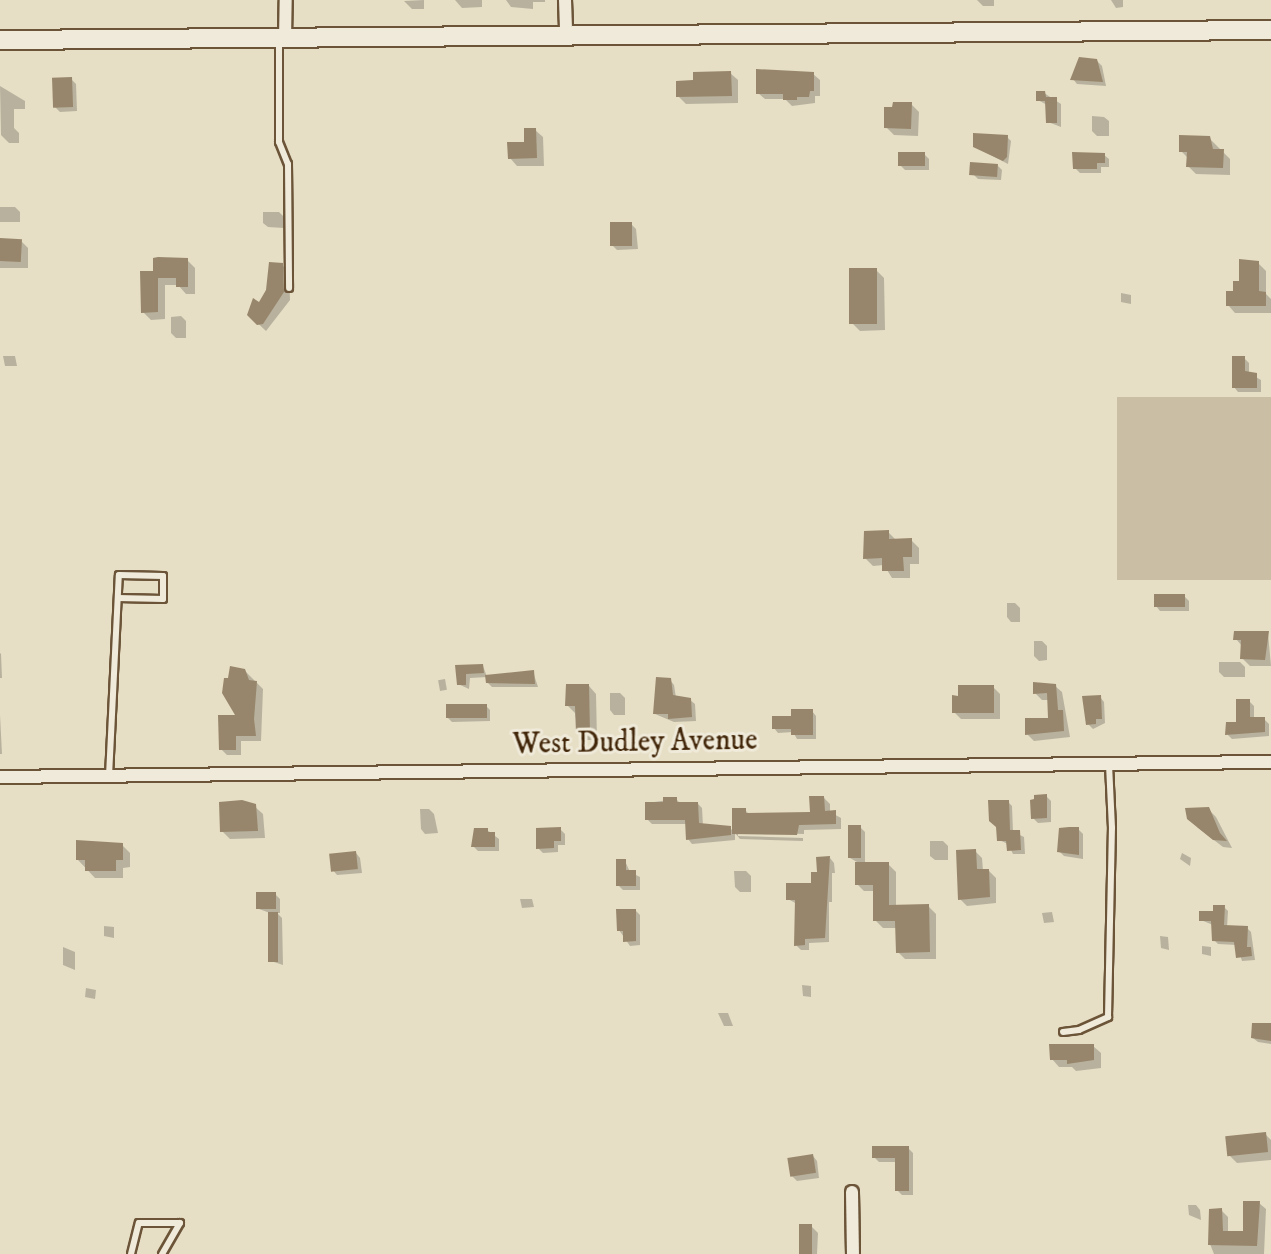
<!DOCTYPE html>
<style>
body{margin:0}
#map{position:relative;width:1271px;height:1254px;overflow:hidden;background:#e6dec5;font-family:"IM FELL DW Pica",serif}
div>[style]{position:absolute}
.green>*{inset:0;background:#cabfa5;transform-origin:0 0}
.shadow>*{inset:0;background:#0003;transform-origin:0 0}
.building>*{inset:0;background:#97866b;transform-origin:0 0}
.roads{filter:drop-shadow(2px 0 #6b5438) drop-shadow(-2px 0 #6b5438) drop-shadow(0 2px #6b5438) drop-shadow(0 -2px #6b5438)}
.lane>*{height:6px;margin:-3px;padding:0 3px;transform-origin:3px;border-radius:3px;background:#efead9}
.street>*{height:12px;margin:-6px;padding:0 6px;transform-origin:6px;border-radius:6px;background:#efead9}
.secondary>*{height:18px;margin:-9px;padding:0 9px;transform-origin:9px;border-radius:9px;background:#efead9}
span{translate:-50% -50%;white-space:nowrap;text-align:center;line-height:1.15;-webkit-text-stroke:6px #efead9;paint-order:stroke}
.street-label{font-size:30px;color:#422609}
</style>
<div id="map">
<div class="green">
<i style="left:1271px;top:397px;width:183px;height:154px;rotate:90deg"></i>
</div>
<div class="shadow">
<i style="clip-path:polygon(424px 0,424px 9px,412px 9px,404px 1px)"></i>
<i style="clip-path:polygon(455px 0,482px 0,482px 7px,462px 8px)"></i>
<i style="clip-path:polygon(506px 0,545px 0,545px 2px,533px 2px,533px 9px,511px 7px)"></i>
<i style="clip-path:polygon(977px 0,994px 0,994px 6px,983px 6px)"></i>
<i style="clip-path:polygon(1111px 0,1123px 0,1123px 7px,1116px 8px)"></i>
<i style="clip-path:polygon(1097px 61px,1102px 66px,1106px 86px,1077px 84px,1073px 79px)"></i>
<i style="clip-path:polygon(730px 73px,738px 80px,738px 103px,686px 104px,678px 96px,695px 82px)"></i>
<i style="clip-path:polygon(813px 74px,820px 80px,820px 96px,815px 96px,815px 103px,792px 106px,785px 99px,765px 99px,758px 93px)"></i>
<i style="clip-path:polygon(71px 79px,76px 84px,77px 111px,60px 112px,55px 107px)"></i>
<i style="clip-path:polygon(0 86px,25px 101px,25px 109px,14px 109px,14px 128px,19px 133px,19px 143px,9px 143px,1px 135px)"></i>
<i style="clip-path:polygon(1044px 93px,1061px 104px,1061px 127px,1048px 122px,1047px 105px,1038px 100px)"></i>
<i style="clip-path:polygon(911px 104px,919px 112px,918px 136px,894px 135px,886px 127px)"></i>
<i style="clip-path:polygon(1092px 116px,1104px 117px,1109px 121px,1109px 136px,1097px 136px,1092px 131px)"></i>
<i style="clip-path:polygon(535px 130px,543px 137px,544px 166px,517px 166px,510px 158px)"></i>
<i style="clip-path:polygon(1007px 137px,1011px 141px,1008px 164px,975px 147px)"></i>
<i style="clip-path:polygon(1209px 138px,1230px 159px,1230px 175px,1196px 174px,1188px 166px,1189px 159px,1181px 151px)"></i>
<i style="clip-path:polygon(924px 154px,929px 159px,929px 170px,905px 170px,900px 165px)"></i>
<i style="clip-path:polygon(1104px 155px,1109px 159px,1109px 167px,1101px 167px,1101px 173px,1080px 173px,1075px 168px)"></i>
<i style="clip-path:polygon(997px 165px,1002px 170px,1001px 180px,978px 179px,973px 174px)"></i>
<i style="clip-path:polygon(0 207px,15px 207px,20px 212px,20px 222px,0 222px)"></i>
<i style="clip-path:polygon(263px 212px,279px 212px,284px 217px,284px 228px,268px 227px,263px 223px)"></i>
<i style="clip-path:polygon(631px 224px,636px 229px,638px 249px,617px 250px,612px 245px)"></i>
<i style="clip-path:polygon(0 240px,21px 241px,28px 248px,28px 268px,0 268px)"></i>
<i style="clip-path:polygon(187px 260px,195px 268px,195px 294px,186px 294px,178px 285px,165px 285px,165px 319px,151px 320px,143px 312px,155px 273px)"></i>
<i style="clip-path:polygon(1258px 263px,1266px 271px,1266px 294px,1271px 299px,1271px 313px,1235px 313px,1228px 305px)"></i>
<i style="clip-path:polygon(282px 265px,289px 272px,290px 300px,266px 331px,249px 315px,260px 305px)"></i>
<i style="clip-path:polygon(876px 270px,884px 278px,885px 330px,860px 331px,852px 323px)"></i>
<i style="clip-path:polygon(1121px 293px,1131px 295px,1131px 304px,1121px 302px)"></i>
<i style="clip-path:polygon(181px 316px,186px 321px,186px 338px,176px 338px,171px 333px,171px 317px)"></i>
<i style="clip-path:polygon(3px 356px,15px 356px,17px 366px,5px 366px)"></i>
<i style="clip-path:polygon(1244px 358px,1249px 363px,1249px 373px,1261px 380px,1261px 392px,1238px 392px,1234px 387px)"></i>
<i style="clip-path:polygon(888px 532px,896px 540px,911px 540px,919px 548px,919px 564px,910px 564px,910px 578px,892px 578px,884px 565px,873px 566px,865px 558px)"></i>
<i style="clip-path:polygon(1184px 596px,1189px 601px,1189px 611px,1160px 611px,1156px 606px)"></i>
<i style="clip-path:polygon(1007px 603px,1015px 603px,1020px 608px,1020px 622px,1011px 622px,1007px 617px)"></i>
<i style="clip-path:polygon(1268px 633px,1271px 666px,1250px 666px,1242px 658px,1243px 647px,1236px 639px)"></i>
<i style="clip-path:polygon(1034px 641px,1042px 641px,1047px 646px,1047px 660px,1039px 661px,1034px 656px)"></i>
<i style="clip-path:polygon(0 653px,1px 654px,2px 678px,0 678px)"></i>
<i style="clip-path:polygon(1219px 662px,1240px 662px,1245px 667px,1245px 677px,1224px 677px,1219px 672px)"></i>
<i style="clip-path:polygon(483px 666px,487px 677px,470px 678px,469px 689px,458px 684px,458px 667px)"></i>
<i style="clip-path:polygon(244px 670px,263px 689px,261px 741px,241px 741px,241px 755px,227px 755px,221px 749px,238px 717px)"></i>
<i style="clip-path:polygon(533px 672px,538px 687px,492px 687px,488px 683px)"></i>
<i style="left:445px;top:679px;width:11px;height:7px;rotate:80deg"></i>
<i style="clip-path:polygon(670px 680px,674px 685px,676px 698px,690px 700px,695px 704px,696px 721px,674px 722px,655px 714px)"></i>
<i style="clip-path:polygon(589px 686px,596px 694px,597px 740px,585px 740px,578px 732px,575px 713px,567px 705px)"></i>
<i style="clip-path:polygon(1055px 686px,1062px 692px,1070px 737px,1034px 741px,1027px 734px,1050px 720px,1049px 700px,1042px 700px,1035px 693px)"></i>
<i style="clip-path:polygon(993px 687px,1000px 694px,1000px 719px,961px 719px,954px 712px)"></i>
<i style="clip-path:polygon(610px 693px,620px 693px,625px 698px,625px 715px,614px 715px,610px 710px)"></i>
<i style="clip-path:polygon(1100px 697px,1104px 702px,1105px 723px,1093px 729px,1088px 724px)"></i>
<i style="clip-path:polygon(1249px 701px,1254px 706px,1254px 719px,1264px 719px,1269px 724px,1269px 736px,1232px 739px,1227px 734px,1238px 724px)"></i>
<i style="clip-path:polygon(486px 706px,490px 710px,490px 721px,452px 722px,448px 718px)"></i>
<i style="clip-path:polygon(812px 711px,816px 716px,816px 739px,797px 739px,793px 732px,778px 733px,774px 728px)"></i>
<i style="clip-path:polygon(0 715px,2px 754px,0 754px)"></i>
<i style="clip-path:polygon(1046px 796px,1051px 801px,1051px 822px,1038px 823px,1033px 818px)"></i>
<i style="clip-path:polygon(824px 798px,830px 804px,830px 812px,841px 818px,841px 829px,804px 830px,804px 834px,738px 832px,738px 836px,803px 838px,803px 841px,740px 839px,735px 833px,735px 840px,692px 844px,688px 839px,687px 824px,652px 824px,647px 819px,647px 803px,676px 799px,681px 804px,698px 804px,702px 808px,703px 826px,730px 828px,734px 832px,745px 810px,750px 815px,812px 814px)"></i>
<i style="clip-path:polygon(1008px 802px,1012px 806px,1013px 832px,1024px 837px,1025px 854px,1013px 854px,1008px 844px,999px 840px)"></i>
<i style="clip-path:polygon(254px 806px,263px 814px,265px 838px,230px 839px,222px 831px)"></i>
<i style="clip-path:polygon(420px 809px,429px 809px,434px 814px,438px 833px,425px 834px,421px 829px)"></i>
<i style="clip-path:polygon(1208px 809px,1216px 817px,1232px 848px,1223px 847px,1197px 827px)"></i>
<i style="clip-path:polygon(860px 827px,865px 832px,865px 864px,888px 864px,896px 872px,896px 907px,928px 906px,936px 914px,936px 959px,905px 959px,898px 952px,897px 928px,883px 928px,875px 920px,875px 891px,864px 891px,857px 884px,857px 862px,850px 858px)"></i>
<i style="clip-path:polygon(560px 829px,565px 834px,565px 845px,558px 845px,558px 852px,543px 853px,538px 848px)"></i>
<i style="clip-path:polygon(1078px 829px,1083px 834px,1083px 859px,1064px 856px,1059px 851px)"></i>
<i style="clip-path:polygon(487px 830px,499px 839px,499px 851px,478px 851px,473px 846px)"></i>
<i style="clip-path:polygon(930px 841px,943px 841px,948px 846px,948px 860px,935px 860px,930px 856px)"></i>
<i style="clip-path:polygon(122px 845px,130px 853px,130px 867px,123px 868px,123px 878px,95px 878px,78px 860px)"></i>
<i style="clip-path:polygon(975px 851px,982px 858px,983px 871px,989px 871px,996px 878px,996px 903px,967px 906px,960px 899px)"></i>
<i style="clip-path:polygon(356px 853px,360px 858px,362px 873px,337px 875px,333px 870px)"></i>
<i style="clip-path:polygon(1182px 853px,1191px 858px,1190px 866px,1180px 859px)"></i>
<i style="clip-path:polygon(830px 858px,834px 863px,835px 873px,832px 873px,832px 902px,829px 902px,829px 942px,809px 943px,809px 950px,801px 950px,796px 945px,797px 904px,788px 899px,813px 885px)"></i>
<i style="clip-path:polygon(625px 861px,630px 872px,640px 877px,640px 890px,623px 890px,618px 885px)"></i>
<i style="clip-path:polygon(734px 871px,746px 871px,751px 876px,751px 892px,740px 892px,735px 887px)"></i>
<i style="clip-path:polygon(275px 894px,280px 899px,280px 913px,277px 913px,282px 918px,283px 965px,271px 961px,270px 913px,259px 909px)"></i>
<i style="clip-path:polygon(520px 899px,532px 899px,534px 907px,522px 908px)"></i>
<i style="clip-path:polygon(1224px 907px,1228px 911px,1227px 927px,1247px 928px,1251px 932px,1255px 960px,1242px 961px,1237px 945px,1218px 944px,1214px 940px,1213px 925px,1201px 920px)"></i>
<i style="clip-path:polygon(636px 911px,640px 915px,640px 945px,630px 946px,619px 930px)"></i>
<i style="clip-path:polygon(1052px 912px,1054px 922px,1044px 923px,1042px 913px)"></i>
<i style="clip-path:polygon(104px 926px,114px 927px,114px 938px,104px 936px)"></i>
<i style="clip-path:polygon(1160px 936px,1168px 937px,1169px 950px,1161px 948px)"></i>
<i style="clip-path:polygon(1202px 946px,1211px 947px,1211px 956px,1202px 954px)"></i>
<i style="clip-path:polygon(63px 947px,75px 952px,75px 970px,63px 965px)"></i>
<i style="clip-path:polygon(802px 985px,811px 986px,811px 997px,803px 996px)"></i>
<i style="clip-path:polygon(86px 988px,96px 990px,95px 999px,85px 997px)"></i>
<i style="clip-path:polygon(718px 1013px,728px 1013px,733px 1026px,724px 1026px)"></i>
<i style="clip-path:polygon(1271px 1025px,1271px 1044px,1258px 1042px,1253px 1038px)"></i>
<i style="clip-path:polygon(1093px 1046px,1101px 1053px,1101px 1068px,1076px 1071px,1072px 1067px,1059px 1067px,1052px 1059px)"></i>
<i style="clip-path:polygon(1265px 1134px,1271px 1140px,1271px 1160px,1237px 1163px,1229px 1155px)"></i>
<i style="clip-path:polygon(908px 1148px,913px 1153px,913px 1195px,902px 1195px,897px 1190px,897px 1162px,879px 1162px,874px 1157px)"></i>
<i style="clip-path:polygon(813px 1156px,817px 1161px,819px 1178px,797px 1181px,792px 1176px)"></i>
<i style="clip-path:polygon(1259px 1203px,1266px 1209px,1264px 1254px,1214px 1254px,1210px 1244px,1221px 1210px,1228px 1217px,1228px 1233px,1245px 1233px)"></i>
<i style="clip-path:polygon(1188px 1205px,1196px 1205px,1200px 1210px,1201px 1220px,1189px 1215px)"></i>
<i style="clip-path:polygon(811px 1226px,818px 1233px,817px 1254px,801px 1254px)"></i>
</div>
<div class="building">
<i style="clip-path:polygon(1079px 57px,1097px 59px,1103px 82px,1070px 80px)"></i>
<i style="clip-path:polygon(756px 69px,814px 72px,814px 91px,810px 91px,809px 97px,797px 97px,797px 100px,783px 100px,783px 94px,756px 94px)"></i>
<i style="clip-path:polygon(731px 71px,732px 96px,676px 97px,676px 81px,693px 80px,693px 72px)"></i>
<i style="left:72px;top:77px;width:30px;height:20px;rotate:88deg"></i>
<i style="clip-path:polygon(1036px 91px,1045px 91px,1046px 97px,1057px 97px,1057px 123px,1046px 123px,1045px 101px,1036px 101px)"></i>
<i style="clip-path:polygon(893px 102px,912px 102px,911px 129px,884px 128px,884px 107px,892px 107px)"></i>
<i style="clip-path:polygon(524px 128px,536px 128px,537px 158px,508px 159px,507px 142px,524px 142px)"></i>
<i style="clip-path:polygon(973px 133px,1008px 135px,1007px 157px,1003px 161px,973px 147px)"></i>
<i style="clip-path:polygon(1179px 135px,1210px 136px,1213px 149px,1224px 149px,1223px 168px,1186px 167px,1187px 152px,1179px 152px)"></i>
<i style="left:898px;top:152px;width:27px;height:14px"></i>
<i style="clip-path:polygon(1072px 152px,1105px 153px,1105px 163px,1097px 163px,1097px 169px,1073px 169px)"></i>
<i style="left:970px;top:162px;width:28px;height:13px;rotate:4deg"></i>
<i style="left:610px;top:222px;width:22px;height:24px"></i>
<i style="left:0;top:238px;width:22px;height:23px;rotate:3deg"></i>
<i style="clip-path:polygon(158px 257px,188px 258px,188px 287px,176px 287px,176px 278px,158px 278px,158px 312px,141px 313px,140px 271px,153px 271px,153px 258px)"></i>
<i style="clip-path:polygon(1239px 259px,1259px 261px,1259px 291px,1266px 292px,1266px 306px,1226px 306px,1226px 291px,1233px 291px,1233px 281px,1239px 281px)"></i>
<i style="clip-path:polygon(269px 262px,283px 263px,284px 292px,263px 324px,257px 325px,247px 315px,253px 298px,259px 302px,266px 290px)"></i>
<i style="left:849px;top:268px;width:28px;height:56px"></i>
<i style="clip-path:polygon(1232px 356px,1245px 356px,1245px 371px,1257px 373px,1257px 388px,1232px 388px)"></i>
<i style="clip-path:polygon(889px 530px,889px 539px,912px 538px,912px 557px,903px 557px,904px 571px,882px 571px,882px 558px,863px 559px,864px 531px)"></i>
<i style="left:1154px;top:594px;width:31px;height:13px"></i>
<i style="clip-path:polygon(1234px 631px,1269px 631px,1265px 660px,1240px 659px,1241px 640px,1233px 640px)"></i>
<i style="clip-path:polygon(483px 664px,484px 673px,466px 674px,466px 685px,457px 685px,455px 665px)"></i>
<i style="clip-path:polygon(230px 666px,245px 669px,249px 680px,257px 681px,254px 719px,256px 736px,236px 736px,236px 750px,219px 750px,218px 715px,235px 715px,222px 693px,224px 678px,228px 678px)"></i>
<i style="clip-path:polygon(534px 670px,535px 684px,486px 683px,485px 675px)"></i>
<i style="clip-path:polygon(656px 677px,671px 678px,673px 695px,691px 698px,692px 717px,668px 719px,668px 714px,653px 714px)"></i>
<i style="clip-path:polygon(1033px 682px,1056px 684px,1058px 710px,1063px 710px,1064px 731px,1025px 735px,1025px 718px,1048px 718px,1047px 693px,1033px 694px)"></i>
<i style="clip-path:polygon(566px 684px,589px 684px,590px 733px,576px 733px,575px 706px,565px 706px)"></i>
<i style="clip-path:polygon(958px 685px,994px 685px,994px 713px,952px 713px,952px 695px,958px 696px)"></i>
<i style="clip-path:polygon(1101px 695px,1102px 719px,1096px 719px,1096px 724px,1086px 725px,1082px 696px)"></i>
<i style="clip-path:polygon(1236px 699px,1250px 699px,1250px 717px,1265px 717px,1265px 732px,1225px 735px,1226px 722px,1236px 722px)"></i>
<i style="left:446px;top:704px;width:41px;height:14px"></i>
<i style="clip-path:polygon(791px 709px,813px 709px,813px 735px,791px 735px,791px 729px,772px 729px,772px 716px,791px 716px)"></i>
<i style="clip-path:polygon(1047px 794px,1047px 818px,1031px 819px,1030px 800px,1034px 799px,1034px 795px)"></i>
<i style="clip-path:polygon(809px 796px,824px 796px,825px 811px,836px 810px,836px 824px,799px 825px,797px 835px,732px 834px,732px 808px,746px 808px,746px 813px,810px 812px)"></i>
<i style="clip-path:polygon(663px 797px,677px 797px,677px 802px,698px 802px,699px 823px,731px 826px,731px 835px,686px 840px,685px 820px,645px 820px,645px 802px,663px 802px)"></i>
<i style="clip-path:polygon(242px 800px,256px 804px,258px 831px,220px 832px,219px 802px)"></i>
<i style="clip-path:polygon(988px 800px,1009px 800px,1010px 830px,1020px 830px,1021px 850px,1007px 851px,1006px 841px,997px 841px,996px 827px,989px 821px)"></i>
<i style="clip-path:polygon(1209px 807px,1220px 833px,1227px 841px,1213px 840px,1187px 819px,1185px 808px)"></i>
<i style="left:848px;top:825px;width:13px;height:33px"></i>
<i style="clip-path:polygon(561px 827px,561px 841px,554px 841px,554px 848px,536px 849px,536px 828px)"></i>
<i style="clip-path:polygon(1069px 827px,1079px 827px,1079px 855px,1057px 852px,1059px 828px)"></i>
<i style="clip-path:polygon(474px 828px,488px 828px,488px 832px,495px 832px,495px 847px,471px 847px)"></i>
<i style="clip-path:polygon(76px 840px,123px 843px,123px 860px,116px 860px,116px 871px,85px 871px,85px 860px,76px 860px)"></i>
<i style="clip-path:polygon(976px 849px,977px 869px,989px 869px,990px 897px,958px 900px,956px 850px)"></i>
<i style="left:356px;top:851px;width:18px;height:27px;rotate:84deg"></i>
<i style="clip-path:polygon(830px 856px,825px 938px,805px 939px,805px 945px,794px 946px,795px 900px,786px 900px,786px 883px,811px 883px,811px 872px,817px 872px,816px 857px)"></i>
<i style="clip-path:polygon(616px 859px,626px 859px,626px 870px,636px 870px,636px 886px,616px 886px)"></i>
<i style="clip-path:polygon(855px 862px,889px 862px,889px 905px,929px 904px,930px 952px,896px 953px,895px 921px,873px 921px,873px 885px,855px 885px)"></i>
<i style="left:256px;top:892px;width:20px;height:17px"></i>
<i style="clip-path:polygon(1213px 905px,1225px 905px,1224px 925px,1248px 926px,1247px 947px,1251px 947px,1252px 956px,1236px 958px,1234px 942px,1212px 941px,1211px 921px,1199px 921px,1199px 911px,1213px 911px)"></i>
<i style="clip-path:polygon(616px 909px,636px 909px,636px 941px,623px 942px,623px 931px,617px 931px)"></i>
<i style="left:268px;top:912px;width:10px;height:50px"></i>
<i style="clip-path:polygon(1252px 1023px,1271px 1023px,1271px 1041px,1251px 1038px)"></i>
<i style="clip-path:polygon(1049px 1044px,1094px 1044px,1094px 1060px,1067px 1064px,1067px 1060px,1050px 1060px)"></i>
<i style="left:1266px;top:1132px;width:20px;height:41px;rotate:84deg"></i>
<i style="clip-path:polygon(872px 1146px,909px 1146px,909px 1191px,895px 1191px,895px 1158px,872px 1158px)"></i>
<i style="left:813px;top:1154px;width:19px;height:26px;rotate:81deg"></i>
<i style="clip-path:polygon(1243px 1201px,1260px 1201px,1257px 1246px,1208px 1245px,1209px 1209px,1222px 1208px,1223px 1231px,1243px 1231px)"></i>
<i style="left:799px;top:1224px;width:13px;height:30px"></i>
</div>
<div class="roads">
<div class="lane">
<i style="left:279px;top:39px;width:103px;rotate:90deg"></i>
<i style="left:279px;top:142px;width:24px;rotate:68deg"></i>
<i style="left:288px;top:164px;width:124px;rotate:89.5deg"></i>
<i style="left:109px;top:776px;width:201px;rotate:-87.2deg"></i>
<i style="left:119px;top:575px;width:44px;rotate:1.3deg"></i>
<i style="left:163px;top:576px;width:23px;rotate:90deg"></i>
<i style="left:163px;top:599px;width:45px;rotate:-178.7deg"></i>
<i style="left:1063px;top:1032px;width:16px;rotate:-7deg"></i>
<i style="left:1079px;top:1030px;width:32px;rotate:-24deg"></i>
<i style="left:1108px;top:1017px;width:189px;rotate:-88.8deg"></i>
<i style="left:1112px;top:828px;width:64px;rotate:-92.7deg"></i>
<i style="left:131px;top:1254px;width:32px;rotate:-76deg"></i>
<i style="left:139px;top:1223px;width:41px"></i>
<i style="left:180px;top:1223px;width:36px;rotate:120deg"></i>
</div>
<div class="street">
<i style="left:565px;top:0;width:36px;rotate:88deg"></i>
<i style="left:285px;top:39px;width:39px;rotate:-89deg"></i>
<i style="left:0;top:777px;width:1271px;rotate:-0.68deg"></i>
<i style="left:852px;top:1192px;width:62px;rotate:89.1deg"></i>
</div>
<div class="secondary">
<i style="left:0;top:40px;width:1271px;rotate:-0.45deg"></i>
</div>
</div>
<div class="street-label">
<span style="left:635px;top:743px;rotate:-1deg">West Dudley Avenue</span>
</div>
</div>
